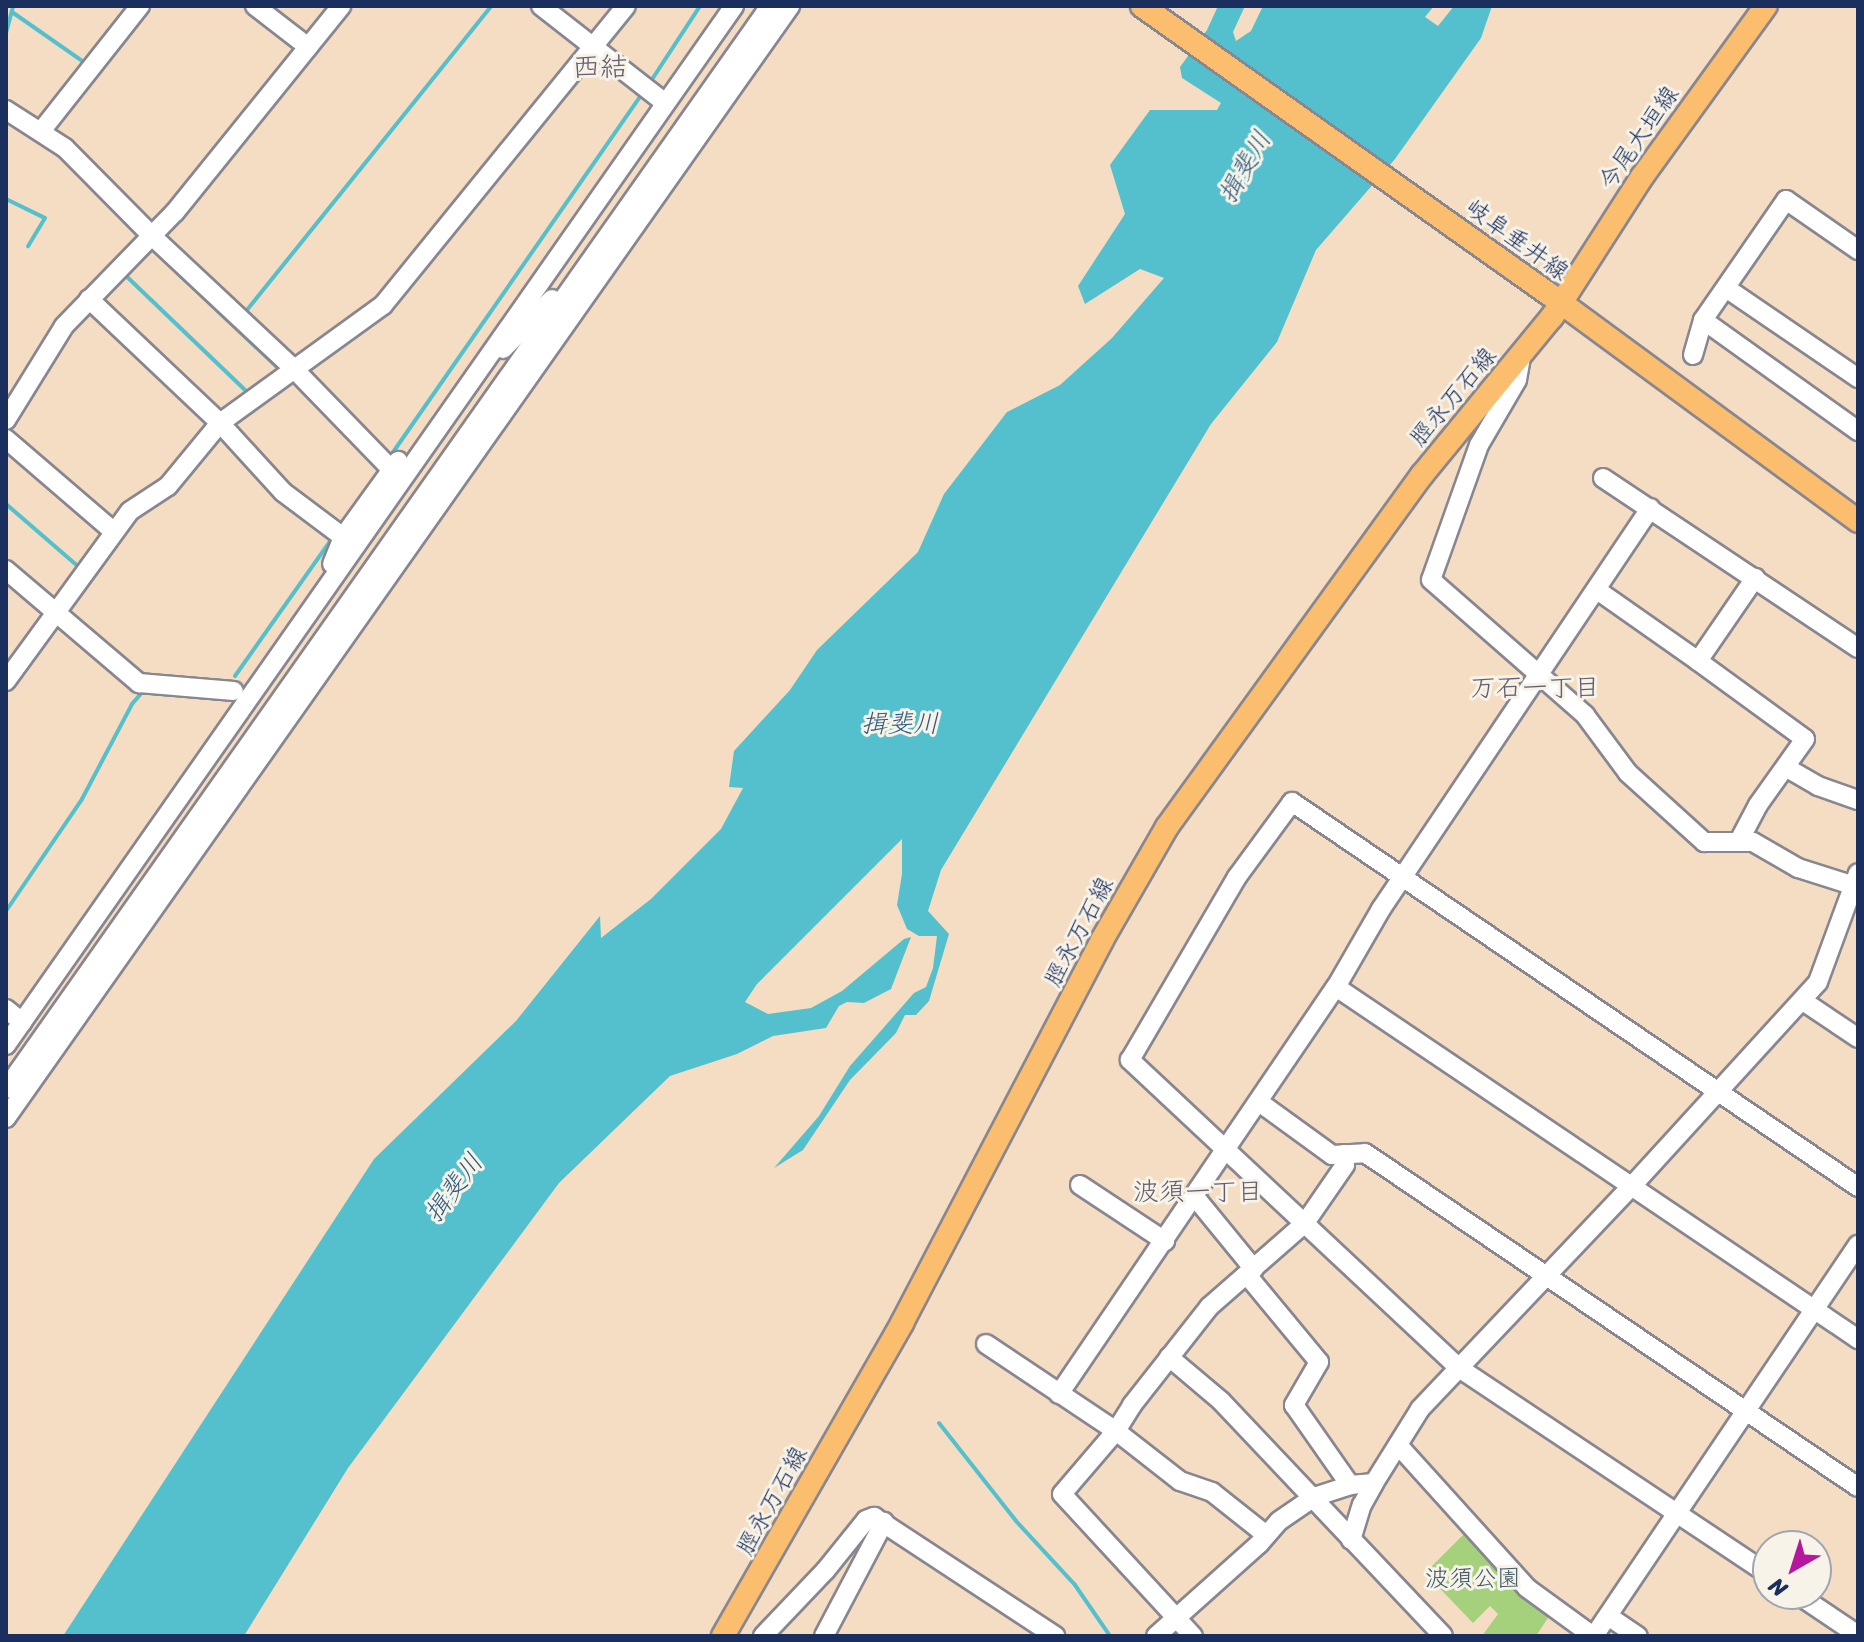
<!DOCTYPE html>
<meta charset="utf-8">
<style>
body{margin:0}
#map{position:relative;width:1864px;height:1642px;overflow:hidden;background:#f4ddc2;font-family:Sriracha,"Klee One",sans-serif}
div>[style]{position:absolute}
.green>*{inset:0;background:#a5d17d}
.water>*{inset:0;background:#54c0cd}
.stream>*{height:4px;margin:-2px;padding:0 2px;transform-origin:2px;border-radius:2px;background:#54c0cd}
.roads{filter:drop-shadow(2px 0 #888690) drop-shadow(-2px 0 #888690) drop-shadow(0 2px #888690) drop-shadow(0 -2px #888690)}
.minor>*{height:18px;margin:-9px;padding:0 9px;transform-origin:9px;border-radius:9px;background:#fff}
.major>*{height:22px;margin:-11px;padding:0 11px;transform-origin:11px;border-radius:11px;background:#fbbd6e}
span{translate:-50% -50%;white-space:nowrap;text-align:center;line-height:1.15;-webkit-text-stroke:6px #f7f3e8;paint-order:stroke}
.street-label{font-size:24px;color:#1b2f5e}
.park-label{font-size:24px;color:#3e5866}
.water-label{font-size:26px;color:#2c5a7f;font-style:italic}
.neighbourhood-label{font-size:26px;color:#665e6f}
.quarter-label{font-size:28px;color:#665e6f}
.frame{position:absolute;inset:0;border:8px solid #1b2f5e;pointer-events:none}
.north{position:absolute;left:1752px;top:1530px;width:80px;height:80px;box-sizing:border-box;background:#f7f3e8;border:2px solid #9fa5b1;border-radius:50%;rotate:219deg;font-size:22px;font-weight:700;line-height:32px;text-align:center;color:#1b2f5e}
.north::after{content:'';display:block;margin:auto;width:28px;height:36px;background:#b5179e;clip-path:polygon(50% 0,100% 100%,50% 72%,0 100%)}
</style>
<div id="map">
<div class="green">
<i style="clip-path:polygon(1469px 1529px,1552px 1612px,1536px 1636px,1482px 1636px,1498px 1614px,1490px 1606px,1473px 1623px,1425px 1573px)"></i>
</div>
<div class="water">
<i style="clip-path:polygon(1218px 6px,1245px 6px,1233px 32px,1236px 41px,1251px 31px,1263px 6px,1434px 6px,1425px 17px,1438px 26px,1454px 6px,1492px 6px,1481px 38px,1395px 159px,1316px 250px,1277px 342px,1211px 424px,941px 870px,928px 911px,949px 934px,929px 1001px,916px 1015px,905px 1015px,896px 1033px,850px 1080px,803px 1150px,774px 1168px,819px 1116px,850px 1066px,914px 993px,926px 987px,933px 968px,937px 936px,919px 936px,907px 929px,897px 905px,902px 874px,902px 839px,757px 984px,745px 1002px,768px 1014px,811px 1008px,842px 991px,904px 939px,911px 937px,891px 989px,864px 1003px,847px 1002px,839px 1006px,826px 1028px,773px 1036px,737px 1054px,670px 1076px,559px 1183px,348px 1468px,244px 1636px,63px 1636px,374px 1159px,516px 1021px,600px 916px,601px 938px,651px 899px,721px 829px,743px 788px,729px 787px,734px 751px,790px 690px,817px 650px,918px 552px,944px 494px,1007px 412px,1060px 385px,1112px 338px,1164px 278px,1140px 269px,1085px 304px,1078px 286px,1125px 214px,1110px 165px,1150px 110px,1217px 110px,1221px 103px,1182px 78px,1180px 67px,1207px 30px)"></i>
</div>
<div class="stream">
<i style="left:12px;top:12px;width:89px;rotate:34.9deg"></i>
<i style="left:6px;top:33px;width:28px;rotate:-75deg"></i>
<i style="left:649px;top:84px;width:93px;rotate:-56.8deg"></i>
<i style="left:182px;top:188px;width:29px;rotate:-49deg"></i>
<i style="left:6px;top:199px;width:43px;rotate:26deg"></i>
<i style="left:45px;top:218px;width:33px;rotate:121deg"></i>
<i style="left:150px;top:247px;width:178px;rotate:43.4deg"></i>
<i style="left:123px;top:273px;width:176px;rotate:43.8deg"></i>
<i style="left:247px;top:310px;width:390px;rotate:-51.2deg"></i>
<i style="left:389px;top:458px;width:443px;rotate:-55.2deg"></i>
<i style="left:6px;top:504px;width:99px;rotate:40.9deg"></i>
<i style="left:235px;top:676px;width:170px;rotate:-54.8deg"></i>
<i style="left:6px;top:911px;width:135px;rotate:-55.8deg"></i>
<i style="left:82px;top:799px;width:107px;rotate:-62.2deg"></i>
<i style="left:132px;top:704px;width:18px;rotate:-49deg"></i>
<i style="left:939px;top:1423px;width:125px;rotate:51.8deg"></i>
<i style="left:1016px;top:1521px;width:87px;rotate:47.3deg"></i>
<i style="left:1075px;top:1585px;width:62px;rotate:55.5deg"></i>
</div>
<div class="roads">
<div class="minor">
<i style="left:255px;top:6px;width:67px;rotate:37.7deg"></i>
<i style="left:541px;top:6px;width:157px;rotate:38deg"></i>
<i style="left:6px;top:110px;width:70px;rotate:32.8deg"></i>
<i style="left:65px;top:148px;width:124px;rotate:45.3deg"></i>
<i style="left:152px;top:236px;width:195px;rotate:43.1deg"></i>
<i style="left:294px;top:369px;width:139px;rotate:45.9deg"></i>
<i style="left:42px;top:130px;width:158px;rotate:-51.7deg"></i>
<i style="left:1726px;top:288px;width:160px;rotate:34.3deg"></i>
<i style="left:89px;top:299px;width:180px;rotate:43.4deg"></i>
<i style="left:220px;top:423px;width:93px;rotate:47.6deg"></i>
<i style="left:283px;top:492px;width:75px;rotate:36.9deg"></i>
<i style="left:343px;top:537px;width:29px;rotate:112deg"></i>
<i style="left:1703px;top:320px;width:191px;rotate:35.6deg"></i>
<i style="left:503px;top:349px;width:70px;rotate:-45.6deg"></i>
<i style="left:1693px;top:355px;width:36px;rotate:-74deg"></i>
<i style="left:1703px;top:320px;width:146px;rotate:-55.3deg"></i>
<i style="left:1786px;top:200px;width:88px;rotate:34.8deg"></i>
<i style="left:1521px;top:357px;width:23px;rotate:100deg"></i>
<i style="left:1517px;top:380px;width:75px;rotate:120.3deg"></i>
<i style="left:1479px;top:445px;width:143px;rotate:109.6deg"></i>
<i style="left:1431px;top:580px;width:205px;rotate:41.2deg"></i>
<i style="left:1585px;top:715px;width:72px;rotate:53.4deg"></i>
<i style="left:1628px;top:773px;width:103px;rotate:42.2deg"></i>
<i style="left:1704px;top:842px;width:49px"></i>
<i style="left:1753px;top:842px;width:52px;rotate:30deg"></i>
<i style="left:1798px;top:868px;width:63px;rotate:17.6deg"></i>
<i style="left:6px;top:420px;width:110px;rotate:-58.3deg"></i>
<i style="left:64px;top:326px;width:159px;rotate:-45.8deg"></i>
<i style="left:175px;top:212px;width:265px;rotate:-51.1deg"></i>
<i style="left:6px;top:439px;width:141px;rotate:40.7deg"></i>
<i style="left:1603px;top:478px;width:306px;rotate:33.7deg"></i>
<i style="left:343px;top:537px;width:94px;rotate:-54.1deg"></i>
<i style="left:6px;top:570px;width:175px;rotate:40.4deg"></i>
<i style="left:139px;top:683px;width:95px;rotate:4.8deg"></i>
<i style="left:1597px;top:590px;width:123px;rotate:35.1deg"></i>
<i style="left:1698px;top:661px;width:101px;rotate:-55.5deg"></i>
<i style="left:1698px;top:661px;width:132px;rotate:36.1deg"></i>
<i style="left:1805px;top:739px;width:81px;rotate:125.5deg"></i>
<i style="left:1758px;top:805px;width:41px;rotate:117.8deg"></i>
<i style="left:6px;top:681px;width:210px;rotate:-53.9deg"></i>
<i style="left:130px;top:511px;width:45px;rotate:-33.3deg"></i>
<i style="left:168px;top:486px;width:82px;rotate:-50.5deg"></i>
<i style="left:220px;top:423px;width:201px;rotate:-35.9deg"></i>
<i style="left:383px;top:305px;width:385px;rotate:-50.9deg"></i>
<i style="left:1787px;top:768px;width:36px;rotate:30deg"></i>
<i style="left:1818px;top:786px;width:42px;rotate:19.3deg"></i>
<i style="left:1336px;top:987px;width:630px;rotate:33.99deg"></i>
<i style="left:1803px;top:1001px;width:66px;rotate:33.9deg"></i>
<i style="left:6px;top:1009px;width:21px;rotate:39deg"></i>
<i style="left:6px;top:1045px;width:1269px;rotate:-54.98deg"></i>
<i style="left:6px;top:1089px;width:1325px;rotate:-54.8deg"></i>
<i style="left:1259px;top:1102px;width:90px;rotate:36deg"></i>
<i style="left:1332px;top:1155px;width:33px;rotate:-3deg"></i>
<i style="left:1365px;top:1153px;width:595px;rotate:34.12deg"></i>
<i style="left:6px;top:1118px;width:1361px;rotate:-54.81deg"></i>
<i style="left:1080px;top:1185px;width:102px;rotate:33.4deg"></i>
<i style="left:1195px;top:1197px;width:93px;rotate:50.7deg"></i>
<i style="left:1247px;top:1275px;width:113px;rotate:50.4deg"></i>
<i style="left:1319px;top:1362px;width:50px;rotate:120.2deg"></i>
<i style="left:1294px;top:1405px;width:98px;rotate:55deg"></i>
<i style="left:986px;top:1344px;width:156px;rotate:33.8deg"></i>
<i style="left:1116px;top:1431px;width:81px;rotate:38deg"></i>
<i style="left:1180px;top:1481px;width:34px;rotate:19deg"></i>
<i style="left:1212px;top:1492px;width:68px;rotate:38.4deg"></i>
<i style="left:1169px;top:1357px;width:68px;rotate:40.2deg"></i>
<i style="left:1221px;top:1401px;width:323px;rotate:46.6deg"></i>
<i style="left:1059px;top:1394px;width:492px;rotate:-55.8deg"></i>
<i style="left:1336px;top:987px;width:90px;rotate:-60deg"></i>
<i style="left:1381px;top:909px;width:483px;rotate:-56.1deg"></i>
<i style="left:1398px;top:1445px;width:193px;rotate:47.9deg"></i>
<i style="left:1527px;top:1588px;width:82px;rotate:36deg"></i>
<i style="left:1351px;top:1540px;width:37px;rotate:-73deg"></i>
<i style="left:1362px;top:1505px;width:25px;rotate:-61deg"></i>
<i style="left:1768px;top:1574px;width:371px;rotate:-146.3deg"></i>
<i style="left:1459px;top:1368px;width:451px;rotate:-136.9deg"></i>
<i style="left:1130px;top:1060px;width:212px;rotate:-59.7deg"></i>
<i style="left:1237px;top:877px;width:93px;rotate:-53.7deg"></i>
<i style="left:1292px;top:802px;width:685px;rotate:34.22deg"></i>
<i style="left:1797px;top:1594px;width:73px;rotate:33.9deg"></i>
<i style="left:1608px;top:1616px;width:36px;rotate:34deg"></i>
<i style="left:763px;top:1636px;width:90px;rotate:-46.4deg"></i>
<i style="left:825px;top:1571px;width:65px;rotate:-51.2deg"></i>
<i style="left:866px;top:1520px;width:9px;rotate:-21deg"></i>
<i style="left:874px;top:1517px;width:217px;rotate:33.3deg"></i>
<i style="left:824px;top:1636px;width:129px;rotate:-62.2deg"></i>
<i style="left:1156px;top:1636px;width:138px;rotate:-41.8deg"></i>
<i style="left:1259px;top:1544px;width:30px;rotate:-49deg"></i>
<i style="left:1279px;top:1521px;width:42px;rotate:-34.4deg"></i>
<i style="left:1314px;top:1497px;width:38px;rotate:-18deg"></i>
<i style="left:1350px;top:1485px;width:24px;rotate:-5deg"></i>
<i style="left:1374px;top:1483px;width:87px;rotate:-58.1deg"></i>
<i style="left:1420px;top:1409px;width:306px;rotate:-46.5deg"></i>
<i style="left:1631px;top:1187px;width:277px;rotate:-47.6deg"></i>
<i style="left:1818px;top:982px;width:116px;rotate:-69.8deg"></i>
<i style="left:1193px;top:1636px;width:193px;rotate:-132.7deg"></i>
<i style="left:1062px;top:1494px;width:83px;rotate:-49.4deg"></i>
<i style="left:1116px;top:1431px;width:31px;rotate:-58deg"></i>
<i style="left:1132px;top:1405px;width:125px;rotate:-51.8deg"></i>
<i style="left:1209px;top:1307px;width:128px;rotate:-41.2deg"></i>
<i style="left:1305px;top:1223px;width:70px;rotate:-55.4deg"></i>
<i style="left:1345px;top:1165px;width:11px;rotate:-95deg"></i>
<i style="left:1594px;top:1636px;width:472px;rotate:-56deg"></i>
</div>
<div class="major">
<i style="left:1142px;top:6px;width:499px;rotate:35.3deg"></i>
<i style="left:1549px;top:294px;width:383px;rotate:36.3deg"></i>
<i style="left:723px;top:1636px;width:361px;rotate:-60.2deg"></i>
<i style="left:902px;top:1323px;width:432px;rotate:-62.4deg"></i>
<i style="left:1102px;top:940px;width:130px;rotate:-60.1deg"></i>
<i style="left:1167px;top:827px;width:435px;rotate:-54.1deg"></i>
<i style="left:1422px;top:475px;width:205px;rotate:-50.6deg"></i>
<i style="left:1552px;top:317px;width:166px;rotate:-57.3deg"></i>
<i style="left:1642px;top:177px;width:211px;rotate:-54.1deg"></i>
</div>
</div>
<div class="street-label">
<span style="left:1639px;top:138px;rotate:-55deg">今尾大垣線</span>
<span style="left:1517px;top:240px;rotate:36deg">岐阜垂井線</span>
<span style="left:1453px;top:397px;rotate:-50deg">脛永万石線</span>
<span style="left:1079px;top:932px;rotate:-62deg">脛永万石線</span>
<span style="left:772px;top:1501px;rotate:-61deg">脛永万石線</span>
</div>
<div class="park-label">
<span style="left:1473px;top:1579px">波須公園</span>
</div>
<div class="water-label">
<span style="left:1245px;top:167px;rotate:-60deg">揖斐川</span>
<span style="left:900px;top:724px">揖斐川</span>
<span style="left:454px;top:1188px;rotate:-53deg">揖斐川</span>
</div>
<div class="neighbourhood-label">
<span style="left:1535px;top:688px">万石一丁目</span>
<span style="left:1198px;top:1192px">波須一丁目</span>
</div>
<div class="quarter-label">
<span style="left:600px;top:67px">西結</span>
</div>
<div class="frame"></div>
<div class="north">N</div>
</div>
